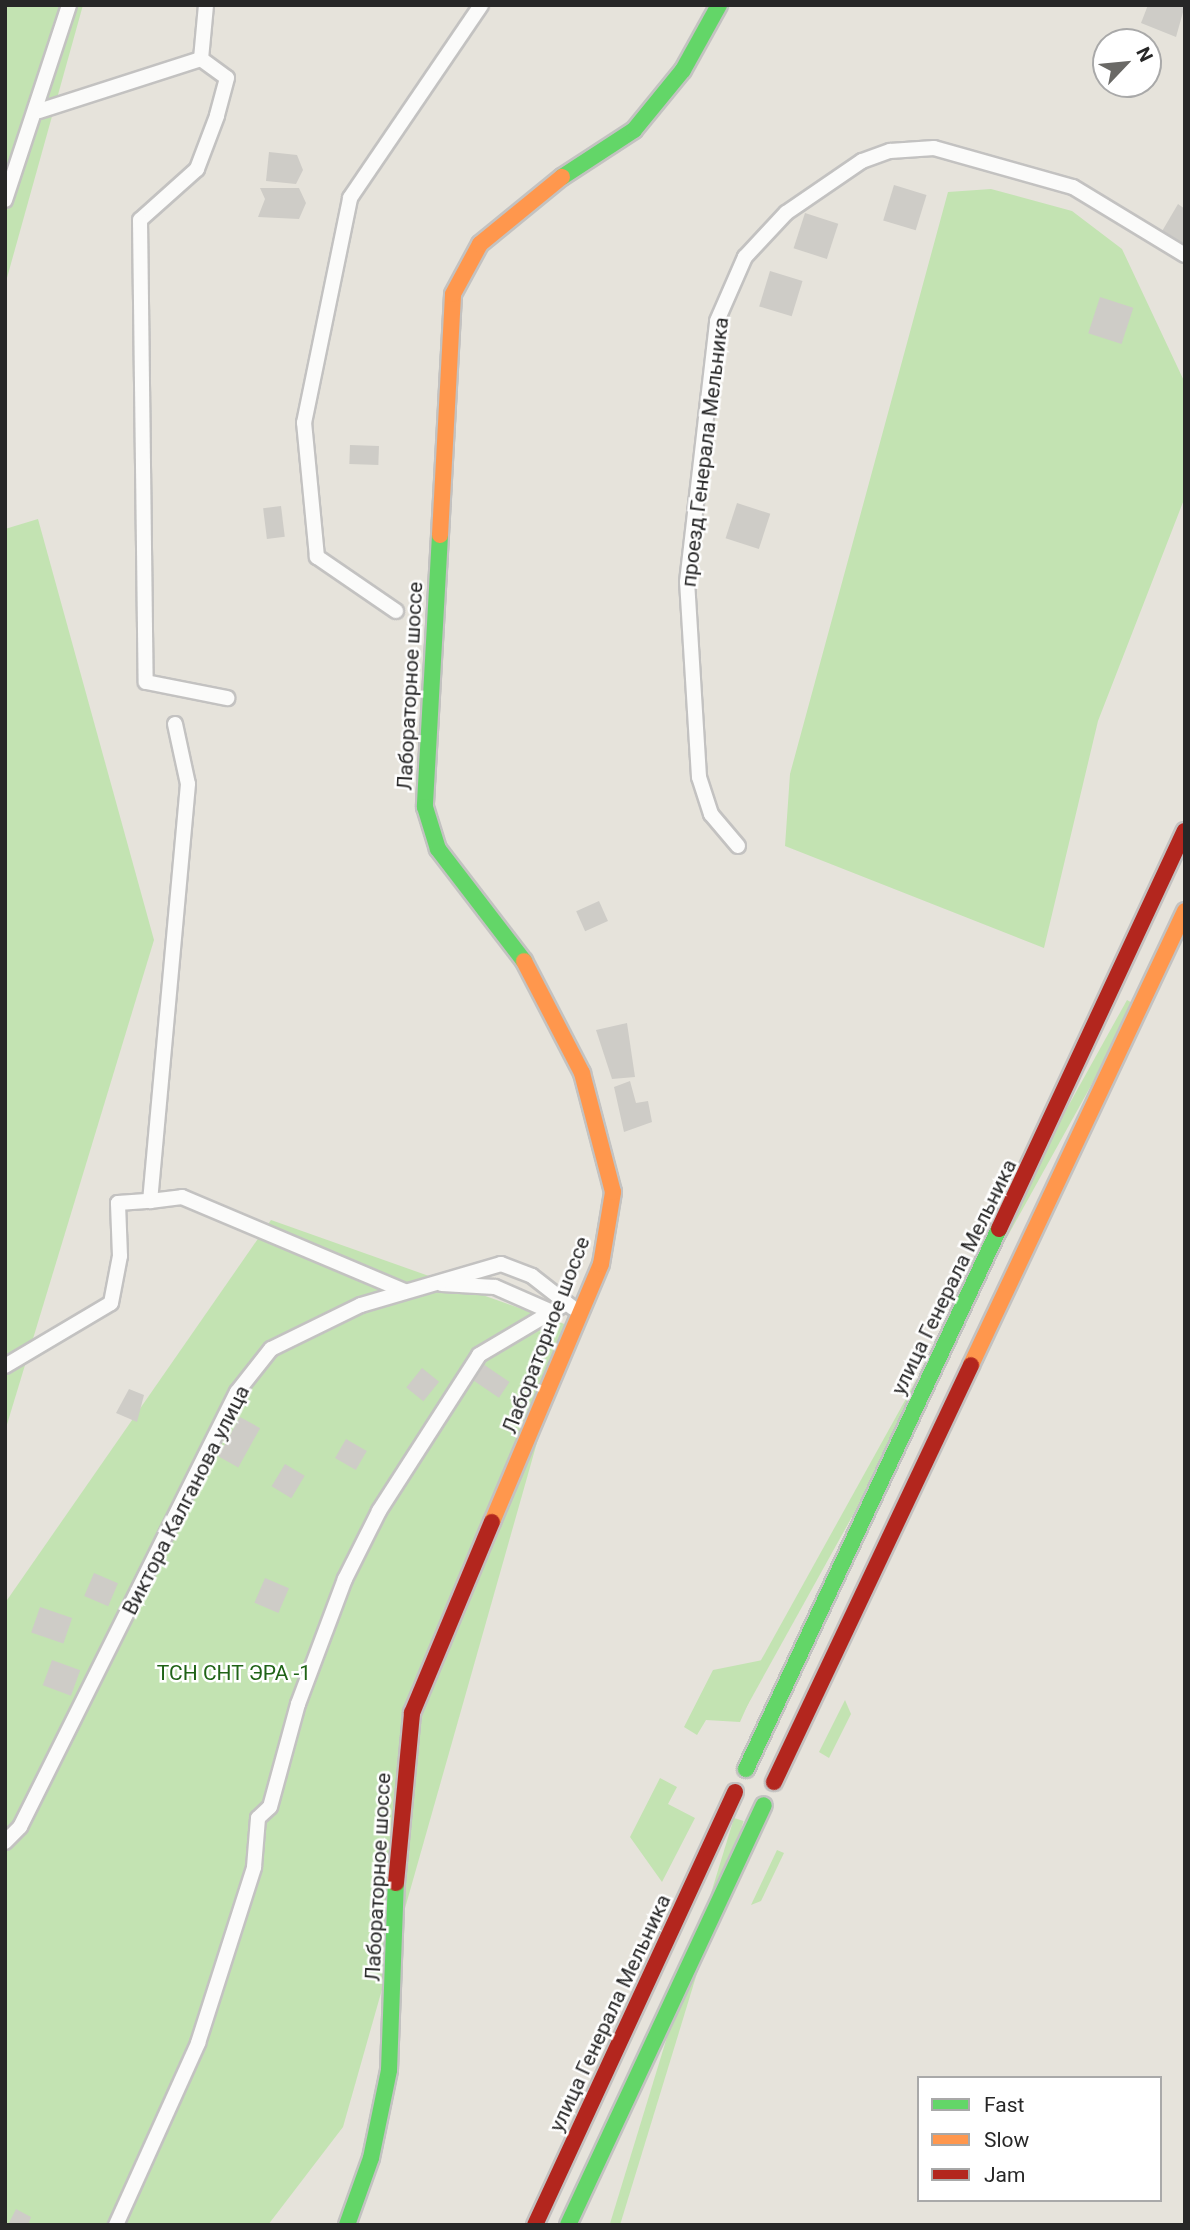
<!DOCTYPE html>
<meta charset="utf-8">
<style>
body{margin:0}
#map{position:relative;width:1190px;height:2230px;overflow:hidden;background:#e6e3db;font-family:Roboto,sans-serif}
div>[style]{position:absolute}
.green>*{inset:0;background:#c3e3b2;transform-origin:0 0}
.building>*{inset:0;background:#ceccc7;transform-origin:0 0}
.roads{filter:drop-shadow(2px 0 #c3c2c1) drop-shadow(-2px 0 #c3c2c1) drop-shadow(0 2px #c3c2c1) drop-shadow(0 -2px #c3c2c1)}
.street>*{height:14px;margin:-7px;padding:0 7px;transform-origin:7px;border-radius:7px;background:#fbfbfa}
.fast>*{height:16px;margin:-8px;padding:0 8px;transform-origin:8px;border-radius:8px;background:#63d668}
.slow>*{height:16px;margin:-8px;padding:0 8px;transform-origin:8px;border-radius:8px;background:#ff974d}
.jam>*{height:16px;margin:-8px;padding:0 8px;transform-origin:8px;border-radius:8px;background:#b3261e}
span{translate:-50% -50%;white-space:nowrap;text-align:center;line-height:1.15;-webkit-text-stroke:5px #fff;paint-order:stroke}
.street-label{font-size:21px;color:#272727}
.park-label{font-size:21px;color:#206317}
.frame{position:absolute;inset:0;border:7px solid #272727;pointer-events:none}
.legend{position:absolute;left:917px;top:2076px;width:245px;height:126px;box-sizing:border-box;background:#fff;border:2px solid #a9a9a9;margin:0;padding:9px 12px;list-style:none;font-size:21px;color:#272727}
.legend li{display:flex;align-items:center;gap:14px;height:35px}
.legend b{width:35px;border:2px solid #a9a9a9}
.north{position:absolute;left:1092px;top:28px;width:70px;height:70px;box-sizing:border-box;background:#fff;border:2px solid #a9a9a9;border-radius:50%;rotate:64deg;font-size:19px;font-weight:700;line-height:28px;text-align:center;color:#272727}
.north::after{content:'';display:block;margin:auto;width:24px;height:32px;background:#6a6966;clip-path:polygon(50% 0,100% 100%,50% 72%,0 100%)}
</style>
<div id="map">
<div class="green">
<i style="clip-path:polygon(5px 5px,83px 5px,5px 285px)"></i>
<i style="clip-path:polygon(991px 189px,1072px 211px,1122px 249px,1185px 383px,1185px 497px,1098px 721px,1044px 948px,785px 846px,790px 774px,948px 192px)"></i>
<i style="clip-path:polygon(38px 519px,154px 940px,5px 1431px,5px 529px)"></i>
<i style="left:1127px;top:1000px;width:10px;height:817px;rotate:29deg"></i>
<i style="clip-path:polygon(271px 1220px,570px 1326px,343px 2127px,268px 2225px,5px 2225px,5px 1603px)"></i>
<i style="clip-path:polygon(768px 1659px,740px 1722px,706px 1720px,697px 1735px,684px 1727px,713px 1670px)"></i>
<i style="clip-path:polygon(845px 1700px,851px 1714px,829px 1758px,819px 1752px)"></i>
<i style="clip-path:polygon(660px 1778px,677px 1787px,668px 1804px,695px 1818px,662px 1882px,630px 1837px)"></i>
<i style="left:734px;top:1818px;width:10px;height:449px;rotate:17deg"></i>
<i style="clip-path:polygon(777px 1850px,784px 1853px,761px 1901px,751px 1905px)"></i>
</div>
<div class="building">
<i style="clip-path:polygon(1148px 5px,1185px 5px,1176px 37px,1141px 23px)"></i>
<i style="clip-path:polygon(269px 152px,297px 155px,303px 170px,296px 184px,266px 181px)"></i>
<i style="left:894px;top:185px;width:34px;height:37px;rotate:17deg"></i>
<i style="clip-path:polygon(260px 188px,299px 188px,306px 203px,299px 219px,258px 217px,265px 199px)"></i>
<i style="clip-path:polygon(1178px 204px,1185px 209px,1185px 247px,1161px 233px)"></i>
<i style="left:805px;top:213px;width:35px;height:37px;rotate:18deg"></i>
<i style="left:770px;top:271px;width:34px;height:37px;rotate:17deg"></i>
<i style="left:1100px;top:297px;width:35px;height:38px;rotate:18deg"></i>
<i style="left:350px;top:445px;width:29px;height:19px;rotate:2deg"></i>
<i style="left:737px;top:503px;width:35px;height:37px;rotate:18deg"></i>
<i style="left:281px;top:506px;width:31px;height:18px;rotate:83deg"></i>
<i style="left:599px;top:901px;width:22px;height:25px;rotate:66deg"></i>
<i style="clip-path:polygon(627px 1023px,635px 1077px,612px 1079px,596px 1030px)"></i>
<i style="clip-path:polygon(630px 1081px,636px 1103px,648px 1101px,652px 1122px,624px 1132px,614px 1087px)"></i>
<i style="left:483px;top:1364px;width:32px;height:19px;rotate:34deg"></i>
<i style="left:422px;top:1368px;width:22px;height:25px;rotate:39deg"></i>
<i style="clip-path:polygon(129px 1389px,144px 1395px,137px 1422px,116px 1413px)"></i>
<i style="left:240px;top:1417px;width:23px;height:45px;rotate:29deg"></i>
<i style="left:346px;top:1439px;width:24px;height:22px;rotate:30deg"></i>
<i style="left:285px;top:1464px;width:23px;height:26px;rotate:31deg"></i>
<i style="left:94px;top:1573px;width:26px;height:25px;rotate:23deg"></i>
<i style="left:265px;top:1578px;width:26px;height:27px;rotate:23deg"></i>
<i style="left:40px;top:1607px;width:34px;height:27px;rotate:19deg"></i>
<i style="left:52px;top:1660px;width:30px;height:27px;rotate:20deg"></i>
<i style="clip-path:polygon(16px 2209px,31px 2217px,28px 2225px,8px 2225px)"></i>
</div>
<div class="roads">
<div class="street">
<i style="left:201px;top:59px;width:32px;rotate:36deg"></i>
<i style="left:227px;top:78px;width:39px;rotate:105deg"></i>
<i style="left:217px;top:116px;width:57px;rotate:110.7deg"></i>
<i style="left:197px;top:169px;width:76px;rotate:138.2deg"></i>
<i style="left:140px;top:220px;width:462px;rotate:89.3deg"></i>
<i style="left:146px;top:682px;width:83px;rotate:11.2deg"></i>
<i style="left:39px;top:111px;width:170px;rotate:-17.8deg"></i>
<i style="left:201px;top:59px;width:54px;rotate:-84.7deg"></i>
<i style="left:5px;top:200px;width:205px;rotate:-71.8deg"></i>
<i style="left:396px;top:611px;width:96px;rotate:-145.6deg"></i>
<i style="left:317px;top:557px;width:135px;rotate:-95.5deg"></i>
<i style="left:304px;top:423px;width:230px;rotate:-78.4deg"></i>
<i style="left:350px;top:198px;width:233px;rotate:-55.8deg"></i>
<i style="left:175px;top:724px;width:61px;rotate:77.8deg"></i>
<i style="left:188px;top:784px;width:419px;rotate:95.2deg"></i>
<i style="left:150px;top:1201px;width:32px;rotate:-7deg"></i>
<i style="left:182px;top:1197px;width:242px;rotate:22.9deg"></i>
<i style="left:738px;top:846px;width:42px;rotate:-130.2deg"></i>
<i style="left:711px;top:814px;width:39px;rotate:-108deg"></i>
<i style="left:699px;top:777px;width:195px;rotate:-93.5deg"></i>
<i style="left:687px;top:582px;width:263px;rotate:-83.4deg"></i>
<i style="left:717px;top:321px;width:70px;rotate:-66.4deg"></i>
<i style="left:745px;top:257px;width:60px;rotate:-47deg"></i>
<i style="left:786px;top:213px;width:92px;rotate:-34.4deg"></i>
<i style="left:862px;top:161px;width:30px;rotate:-20deg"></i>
<i style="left:890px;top:151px;width:44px;rotate:-3.9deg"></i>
<i style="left:934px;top:148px;width:144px;rotate:15.7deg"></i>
<i style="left:1073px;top:187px;width:131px;rotate:31.3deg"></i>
<i style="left:442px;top:1284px;width:53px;rotate:3.2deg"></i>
<i style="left:495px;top:1287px;width:62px;rotate:23.7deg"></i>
<i style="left:5px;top:1366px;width:123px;rotate:-30.7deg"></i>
<i style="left:111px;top:1303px;width:48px;rotate:-79.2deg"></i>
<i style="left:120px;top:1256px;width:53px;rotate:-92.2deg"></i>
<i style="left:118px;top:1203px;width:32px;rotate:-4deg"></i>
<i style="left:5px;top:1842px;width:21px;rotate:-45deg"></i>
<i style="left:20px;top:1827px;width:486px;rotate:-63.5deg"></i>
<i style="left:237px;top:1392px;width:55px;rotate:-51.7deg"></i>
<i style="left:271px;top:1349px;width:100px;rotate:-26.1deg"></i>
<i style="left:361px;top:1305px;width:146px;rotate:-16.3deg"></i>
<i style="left:501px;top:1264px;width:33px;rotate:21deg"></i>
<i style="left:532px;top:1276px;width:52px;rotate:38deg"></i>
<i style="left:116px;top:2225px;width:200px;rotate:-65.7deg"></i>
<i style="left:198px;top:2043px;width:185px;rotate:-72.3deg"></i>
<i style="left:254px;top:1867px;width:49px;rotate:-85.3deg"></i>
<i style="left:258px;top:1818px;width:16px;rotate:-43deg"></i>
<i style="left:270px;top:1807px;width:107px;rotate:-74.8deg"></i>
<i style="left:298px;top:1704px;width:134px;rotate:-69.4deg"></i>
<i style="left:345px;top:1579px;width:76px;rotate:-63.4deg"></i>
<i style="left:379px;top:1511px;width:185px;rotate:-57.3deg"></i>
<i style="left:479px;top:1355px;width:100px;rotate:-30.7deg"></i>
</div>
<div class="fast">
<i style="left:562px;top:177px;width:86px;rotate:-33.1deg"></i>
<i style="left:634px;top:130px;width:77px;rotate:-50.8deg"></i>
<i style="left:683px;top:70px;width:74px;rotate:-61deg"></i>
<i style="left:440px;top:535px;width:272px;rotate:93.2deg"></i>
<i style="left:425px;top:807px;width:44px;rotate:72.8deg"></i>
<i style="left:438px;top:849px;width:141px;rotate:52.5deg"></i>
<i style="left:746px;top:1769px;width:596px;rotate:-64.9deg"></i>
<i style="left:347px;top:2225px;width:71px;rotate:-70.3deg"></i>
<i style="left:371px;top:2158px;width:90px;rotate:-78.4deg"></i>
<i style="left:389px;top:2070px;width:187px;rotate:-87.9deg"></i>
<i style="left:568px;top:2225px;width:463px;rotate:-65deg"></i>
</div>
<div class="slow">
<i style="left:440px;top:535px;width:241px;rotate:-86.9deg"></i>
<i style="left:453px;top:294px;width:57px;rotate:-61.6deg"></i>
<i style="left:480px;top:244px;width:106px;rotate:-39.3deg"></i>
<i style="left:971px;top:1365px;width:502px;rotate:-64.76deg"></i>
<i style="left:492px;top:1522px;width:280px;rotate:-67.1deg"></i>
<i style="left:601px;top:1264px;width:73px;rotate:-80.5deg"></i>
<i style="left:613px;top:1192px;width:123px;rotate:-104.6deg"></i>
<i style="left:582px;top:1073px;width:126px;rotate:-117.4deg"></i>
</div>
<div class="jam">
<i style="left:999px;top:1229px;width:439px;rotate:-65deg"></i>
<i style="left:774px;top:1782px;width:461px;rotate:-64.7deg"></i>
<i style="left:396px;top:1883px;width:171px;rotate:-84.6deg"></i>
<i style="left:412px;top:1713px;width:207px;rotate:-67.3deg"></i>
<i style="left:535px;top:2225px;width:477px;rotate:-65.2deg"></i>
</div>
</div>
<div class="street-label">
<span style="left:705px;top:452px;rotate:-83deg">проезд Генерала Мельника</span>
<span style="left:410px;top:686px;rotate:-87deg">Лабораторное шоссе</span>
<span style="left:954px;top:1277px;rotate:-64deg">улица Генерала Мельника</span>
<span style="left:546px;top:1335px;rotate:-69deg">Лабораторное шоссе</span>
<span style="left:186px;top:1500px;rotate:-63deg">Виктора Калганова улица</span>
<span style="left:378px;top:1877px;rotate:-87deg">Лабораторное шоссе</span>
<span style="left:610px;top:2013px;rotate:-65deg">улица Генерала Мельника</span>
</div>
<div class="park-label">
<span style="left:234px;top:1673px">ТСН СНТ ЭРА -1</span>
</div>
<div class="frame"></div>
<ul class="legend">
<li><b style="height:9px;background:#63d668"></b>Fast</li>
<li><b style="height:9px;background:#ff974d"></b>Slow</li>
<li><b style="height:9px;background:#b3261e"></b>Jam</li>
</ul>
<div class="north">N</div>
</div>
